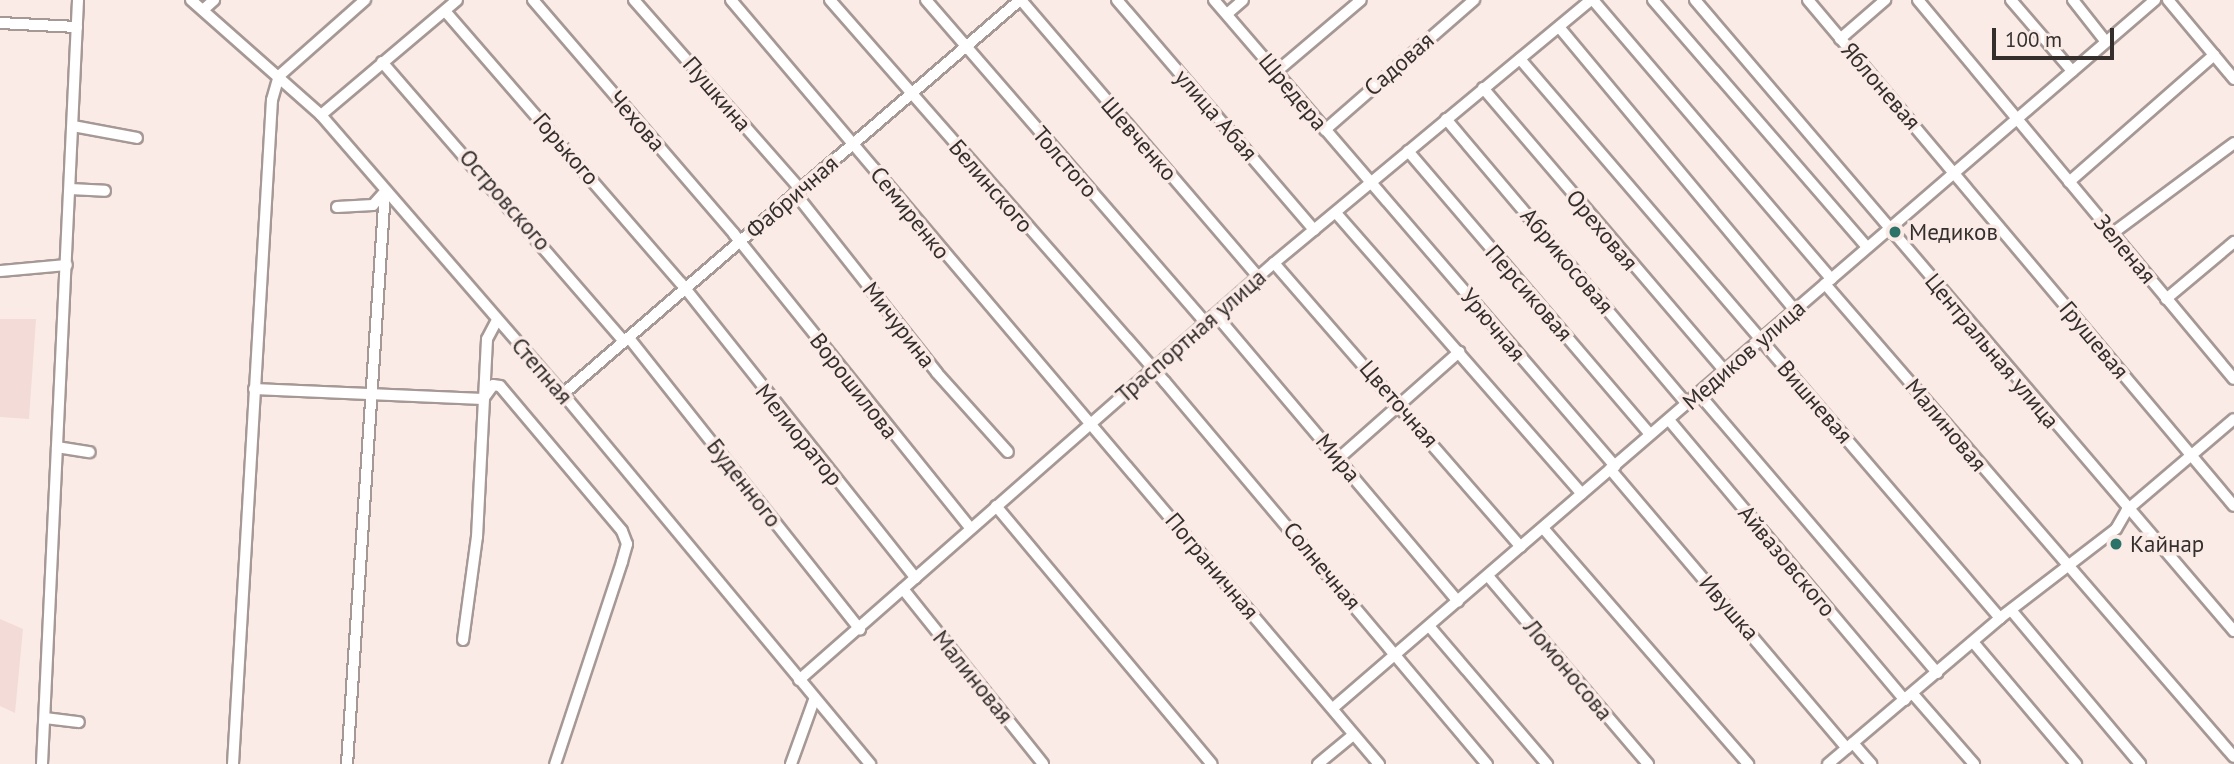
<!DOCTYPE html>
<meta charset="utf-8">
<style>
body{margin:0}
#map{position:relative;width:2234px;height:764px;overflow:hidden;background:#faebe7;font-family:"PT Sans",sans-serif}
div>[style]{position:absolute}
.built>*{inset:0;background:#f3dbd7}
.roads{filter:drop-shadow(2px 0 #a69895) drop-shadow(-2px 0 #a69895) drop-shadow(0 2px #a69895) drop-shadow(0 -2px #a69895)}
.minor>*{height:10px;margin:-5px;padding:0 5px;transform-origin:5px;border-radius:5px;background:#fff}
.dots>*{width:19px;height:19px;translate:-50% -50%;box-sizing:border-box;border:4px solid #faebe7;border-radius:50%}
span{translate:-50% -50%;white-space:nowrap;text-align:center;line-height:1.15;-webkit-text-stroke:7px #faebe7;paint-order:stroke}
.street-label{font-size:23px;color:#342f2d}
.poi-label{font-size:23px;color:#342f2d}
.left{translate:0 -50%;text-align:left}
.scale{position:absolute;left:1992px;top:28px;width:122px;height:32px;box-sizing:border-box;border:4px solid #342f2d;border-top:0;padding-left:9px;font-size:21px;line-height:24px;white-space:nowrap;color:#342f2d;-webkit-text-stroke:5px #faebe7;paint-order:stroke}
</style>
<div id="map">
<div class="built">
<i style="clip-path:polygon(0 319px,36px 319px,29px 419px,0 417px)"></i>
<i style="clip-path:polygon(0 619px,23px 629px,15px 713px,0 706px)"></i>
</div>
<div class="roads">
<div class="minor">
<i style="left:191px;top:0;width:174px;rotate:41.5deg"></i>
<i style="left:321px;top:115px;width:369px;rotate:49.1deg"></i>
<i style="left:563px;top:394px;width:481px;rotate:50.3deg"></i>
<i style="left:533px;top:0;width:308px;rotate:49.3deg"></i>
<i style="left:734px;top:234px;width:378px;rotate:51.2deg"></i>
<i style="left:634px;top:0;width:252px;rotate:48.7deg"></i>
<i style="left:731px;top:0;width:1002px;rotate:49.7deg"></i>
<i style="left:830px;top:0;width:508px;rotate:48.75deg"></i>
<i style="left:1165px;top:382px;width:500px;rotate:49.9deg"></i>
<i style="left:926px;top:0;width:427px;rotate:49.1deg"></i>
<i style="left:1021px;top:0;width:365px;rotate:49.4deg"></i>
<i style="left:1117px;top:0;width:303px;rotate:49.4deg"></i>
<i style="left:1214px;top:0;width:615px;rotate:49.29deg"></i>
<i style="left:1593px;top:0;width:367px;rotate:49.5deg"></i>
<i style="left:1653px;top:0;width:327px;rotate:49.1deg"></i>
<i style="left:1695px;top:0;width:830px;rotate:49.5deg"></i>
<i style="left:1808px;top:0;width:661px;rotate:49.91deg"></i>
<i style="left:1918px;top:0;width:493px;rotate:50.2deg"></i>
<i style="left:2011px;top:0;width:94px;rotate:49.3deg"></i>
<i style="left:2073px;top:0;width:53px;rotate:51.8deg"></i>
<i style="left:2168px;top:0;width:103px;rotate:50.1deg"></i>
<i style="left:203px;top:10px;width:15px;rotate:-42deg"></i>
<i style="left:445px;top:11px;width:360px;rotate:49.1deg"></i>
<i style="left:681px;top:283px;width:377px;rotate:51.5deg"></i>
<i style="left:1227px;top:14px;width:21px;rotate:-41deg"></i>
<i style="left:0;top:23px;width:77px;rotate:3deg"></i>
<i style="left:1559px;top:27px;width:368px;rotate:50.2deg"></i>
<i style="left:1840px;top:39px;width:60px;rotate:-40.9deg"></i>
<i style="left:1520px;top:59px;width:737px;rotate:49.35deg"></i>
<i style="left:382px;top:62px;width:369px;rotate:49.1deg"></i>
<i style="left:1276px;top:72px;width:111px;rotate:-40.3deg"></i>
<i style="left:1483px;top:88px;width:371px;rotate:49.5deg"></i>
<i style="left:321px;top:115px;width:178px;rotate:-40.2deg"></i>
<i style="left:1446px;top:119px;width:373px;rotate:49.8deg"></i>
<i style="left:73px;top:126px;width:65px;rotate:10.6deg"></i>
<i style="left:1325px;top:130px;width:198px;rotate:-41.1deg"></i>
<i style="left:1408px;top:151px;width:372px;rotate:49.5deg"></i>
<i style="left:2069px;top:182px;width:193px;rotate:-41.2deg"></i>
<i style="left:70px;top:189px;width:35px;rotate:3deg"></i>
<i style="left:795px;top:193px;width:229px;rotate:51.7deg"></i>
<i style="left:937px;top:373px;width:106px;rotate:48.1deg"></i>
<i style="left:337px;top:207px;width:36px;rotate:-3deg"></i>
<i style="left:373px;top:205px;width:15px;rotate:-48deg"></i>
<i style="left:1336px;top:213px;width:373px;rotate:48.8deg"></i>
<i style="left:2113px;top:233px;width:151px;rotate:-36.6deg"></i>
<i style="left:1274px;top:263px;width:376px;rotate:49deg"></i>
<i style="left:0;top:271px;width:67px;rotate:-5.1deg"></i>
<i style="left:1825px;top:284px;width:625px;rotate:49.15deg"></i>
<i style="left:2166px;top:299px;width:89px;rotate:-40deg"></i>
<i style="left:1216px;top:315px;width:375px;rotate:49.8deg"></i>
<i style="left:629px;top:338px;width:372px;rotate:51.6deg"></i>
<i style="left:254px;top:389px;width:229px;rotate:2.5deg"></i>
<i style="left:483px;top:399px;width:17px;rotate:-54deg"></i>
<i style="left:493px;top:385px;width:7px;rotate:8deg"></i>
<i style="left:500px;top:386px;width:189px;rotate:49.9deg"></i>
<i style="left:622px;top:531px;width:14px;rotate:69deg"></i>
<i style="left:627px;top:544px;width:19px;rotate:106deg"></i>
<i style="left:622px;top:562px;width:213px;rotate:108.3deg"></i>
<i style="left:563px;top:394px;width:603px;rotate:-40.77deg"></i>
<i style="left:1699px;top:394px;width:367px;rotate:49.5deg"></i>
<i style="left:1669px;top:420px;width:366px;rotate:49.9deg"></i>
<i style="left:57px;top:447px;width:33px;rotate:9deg"></i>
<i style="left:1338px;top:459px;width:162px;rotate:-41.5deg"></i>
<i style="left:1610px;top:469px;width:366px;rotate:49.7deg"></i>
<i style="left:996px;top:506px;width:336px;rotate:50.1deg"></i>
<i style="left:1543px;top:528px;width:313px;rotate:49deg"></i>
<i style="left:1488px;top:576px;width:247px;rotate:49.6deg"></i>
<i style="left:903px;top:589px;width:224px;rotate:51.3deg"></i>
<i style="left:2011px;top:610px;width:201px;rotate:50deg"></i>
<i style="left:1429px;top:626px;width:182px;rotate:49.5deg"></i>
<i style="left:463px;top:640px;width:104px;rotate:-82.3deg"></i>
<i style="left:477px;top:537px;width:198px;rotate:-87.1deg"></i>
<i style="left:487px;top:339px;width:21px;rotate:-62deg"></i>
<i style="left:1973px;top:642px;width:160px;rotate:49.8deg"></i>
<i style="left:799px;top:680px;width:632px;rotate:-41.28deg"></i>
<i style="left:1274px;top:263px;width:412px;rotate:-39.7deg"></i>
<i style="left:1913px;top:694px;width:93px;rotate:48.9deg"></i>
<i style="left:1333px;top:708px;width:1085px;rotate:-40.74deg"></i>
<i style="left:45px;top:718px;width:34px;rotate:7deg"></i>
<i style="left:1853px;top:743px;width:28px;rotate:49deg"></i>
<i style="left:42px;top:764px;width:765px;rotate:-87.3deg"></i>
<i style="left:233px;top:764px;width:665px;rotate:-86.64deg"></i>
<i style="left:272px;top:100px;width:25px;rotate:-74deg"></i>
<i style="left:279px;top:76px;width:115px;rotate:-41.5deg"></i>
<i style="left:347px;top:764px;width:574px;rotate:-86.21deg"></i>
<i style="left:791px;top:764px;width:68px;rotate:-70.2deg"></i>
<i style="left:1318px;top:764px;width:45px;rotate:-39.6deg"></i>
<i style="left:1828px;top:764px;width:226px;rotate:-40.3deg"></i>
<i style="left:2000px;top:618px;width:146px;rotate:-37.5deg"></i>
<i style="left:2116px;top:529px;width:22px;rotate:-60deg"></i>
<i style="left:2127px;top:510px;width:140px;rotate:-40.4deg"></i>
</div>
</div>
<div class="dots">
<i style="left:1895px;top:232px;background:#2b7268"></i>
<i style="left:2116px;top:544px;background:#2b7268"></i>
</div>
<div class="street-label">
<span style="left:1399px;top:64px;rotate:-41deg">Садовая</span>
<span style="left:1881px;top:86px;rotate:49deg">Яблоневая</span>
<span style="left:1293px;top:92px;rotate:50deg">Шредера</span>
<span style="left:717px;top:94px;rotate:49deg">Пушкина</span>
<span style="left:1216px;top:115px;rotate:49deg">улица Абая</span>
<span style="left:637px;top:121px;rotate:49deg">Чехова</span>
<span style="left:1139px;top:139px;rotate:49deg">Шевченко</span>
<span style="left:566px;top:149px;rotate:49deg">Горького</span>
<span style="left:1065px;top:162px;rotate:49deg">Толстого</span>
<span style="left:991px;top:186px;rotate:49deg">Белинского</span>
<span style="left:792px;top:197px;rotate:-41deg">Фабричная</span>
<span style="left:505px;top:200px;rotate:49deg">Островского</span>
<span style="left:910px;top:213px;rotate:51deg">Семиренко</span>
<span style="left:1602px;top:230px;rotate:50deg">Ореховая</span>
<span style="left:2125px;top:249px;rotate:50deg">Зеленая</span>
<span style="left:1567px;top:261px;rotate:50deg">Абрикосовая</span>
<span style="left:1529px;top:293px;rotate:49deg">Персиковая</span>
<span style="left:899px;top:325px;rotate:52deg">Мичурина</span>
<span style="left:1493px;top:325px;rotate:50deg">Урючная</span>
<span style="left:1191px;top:336px;rotate:-41deg">Траспортная улица</span>
<span style="left:2094px;top:340px;rotate:50deg">Грушевая</span>
<span style="left:1992px;top:351px;rotate:50deg">Центральная улица</span>
<span style="left:1744px;top:355px;rotate:-41deg">Медиков улица</span>
<span style="left:542px;top:371px;rotate:49deg">Степная</span>
<span style="left:854px;top:386px;rotate:52deg">Ворошилова</span>
<span style="left:1815px;top:402px;rotate:49deg">Вишневая</span>
<span style="left:1399px;top:404px;rotate:49deg">Цветочная</span>
<span style="left:1946px;top:425px;rotate:50deg">Малиновая</span>
<span style="left:799px;top:435px;rotate:51deg">Мелиоратор</span>
<span style="left:1338px;top:458px;rotate:50deg">Мира</span>
<span style="left:744px;top:483px;rotate:52deg">Буденного</span>
<span style="left:1787px;top:561px;rotate:50deg">Айвазовского</span>
<span style="left:1212px;top:566px;rotate:50deg">Пограничная</span>
<span style="left:1322px;top:566px;rotate:50deg">Солнечная</span>
<span style="left:1729px;top:608px;rotate:49deg">Ивушка</span>
<span style="left:1568px;top:670px;rotate:50deg">Ломоносова</span>
<span style="left:973px;top:677px;rotate:51deg">Малиновая</span>
</div>
<div class="poi-label">
<span class="left" style="left:1909px;top:232px">Медиков</span>
<span class="left" style="left:2130px;top:544px">Кайнар</span>
</div>
<div class="scale">100 m</div>
</div>
